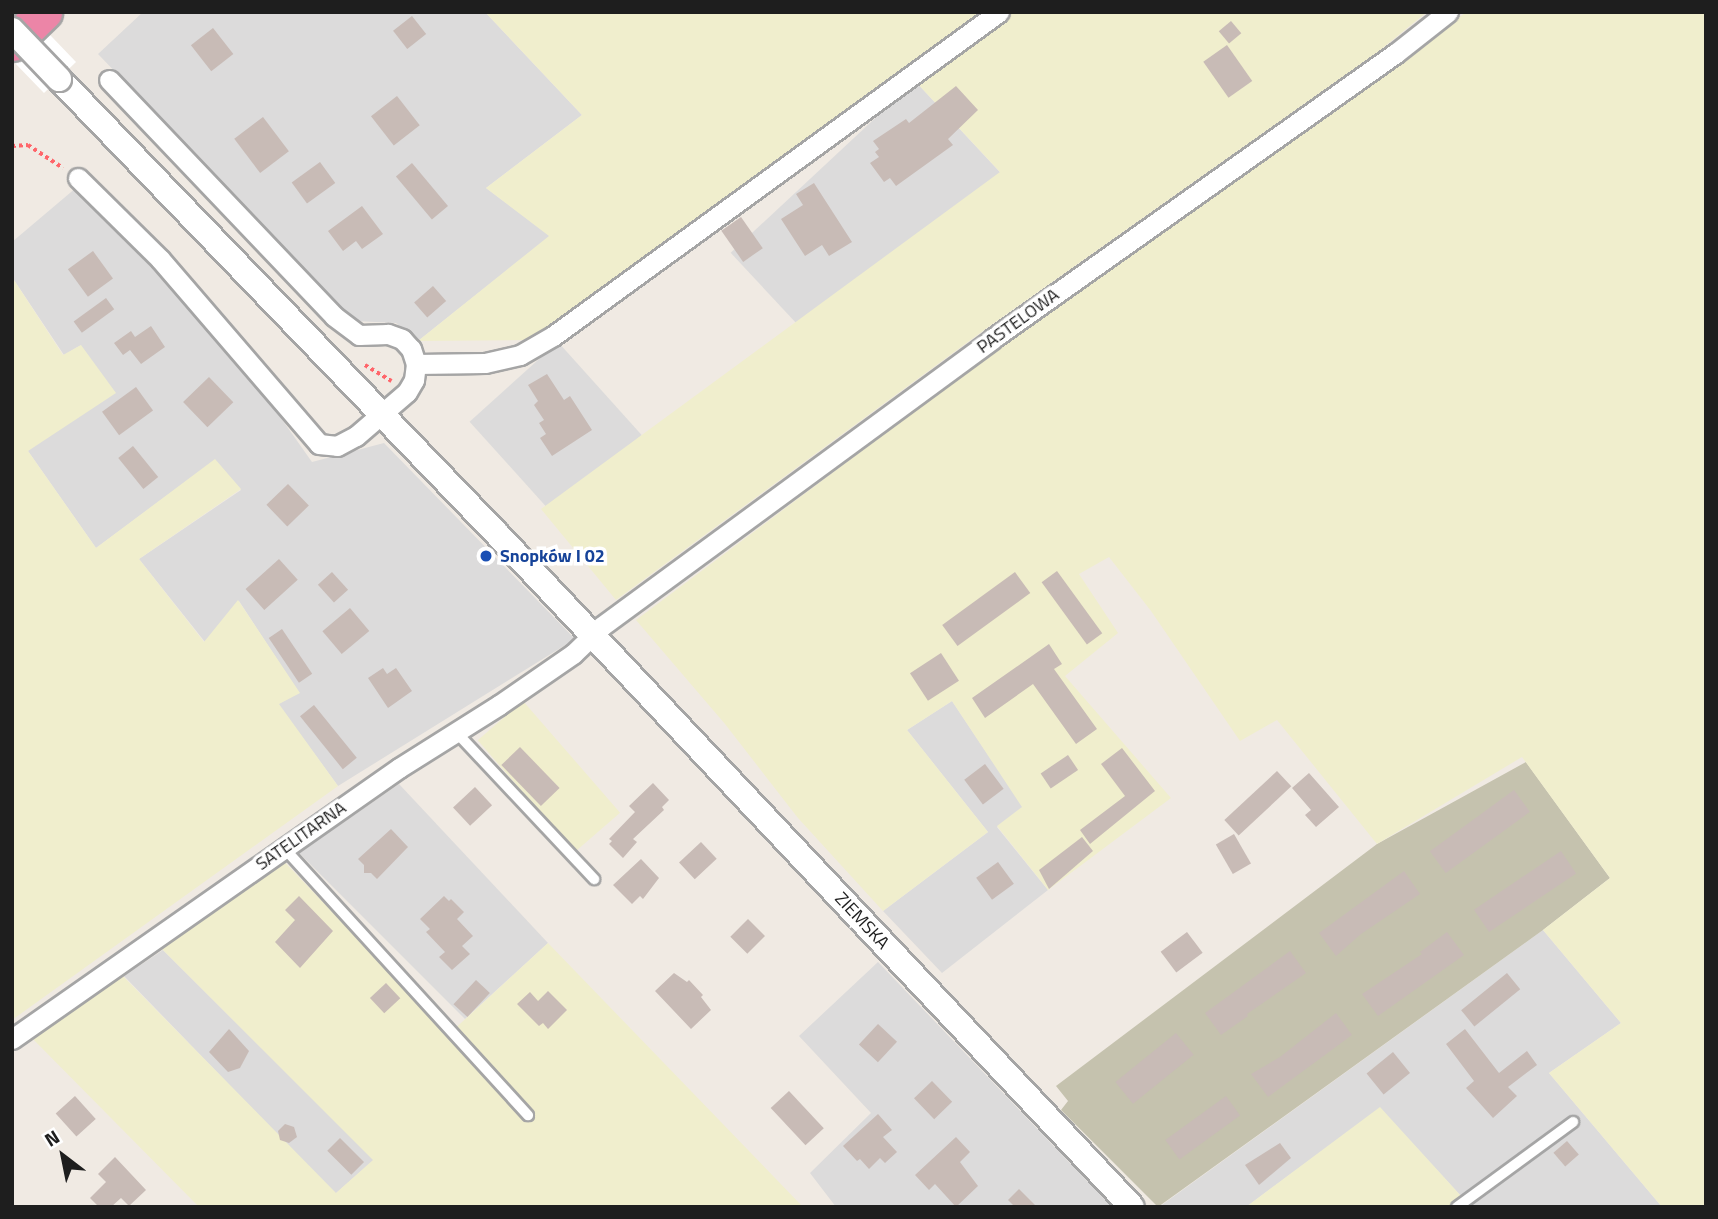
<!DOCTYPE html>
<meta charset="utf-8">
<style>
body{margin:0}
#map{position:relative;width:1718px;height:1219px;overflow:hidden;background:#f0eae3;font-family:"Titillium Web",sans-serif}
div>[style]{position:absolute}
.residential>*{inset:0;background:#dcdbdb;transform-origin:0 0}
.construction>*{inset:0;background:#c5c2ae}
.farmland>*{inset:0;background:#f0eecd;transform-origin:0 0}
.pier>*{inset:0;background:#fff}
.building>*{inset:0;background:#c8bbb6;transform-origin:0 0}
.path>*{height:3.5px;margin-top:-1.75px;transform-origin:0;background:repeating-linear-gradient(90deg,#ff656a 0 3.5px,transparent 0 7px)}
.roads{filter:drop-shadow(2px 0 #a5a5a5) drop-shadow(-2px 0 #a5a5a5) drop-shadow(0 2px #a5a5a5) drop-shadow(0 -2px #a5a5a5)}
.service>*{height:10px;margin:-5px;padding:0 5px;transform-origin:5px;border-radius:5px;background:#fff}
.minor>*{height:19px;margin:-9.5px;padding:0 9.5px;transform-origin:9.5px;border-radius:9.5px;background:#fff}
.tertiary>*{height:24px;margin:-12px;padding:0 12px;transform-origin:12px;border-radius:12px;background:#fff}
.motorway>*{height:35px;margin:-17.5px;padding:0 17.5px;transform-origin:17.5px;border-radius:17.5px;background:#ec85a7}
.bridges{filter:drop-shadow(2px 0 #a5a5a5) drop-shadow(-2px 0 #a5a5a5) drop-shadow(0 2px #a5a5a5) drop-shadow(0 -2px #a5a5a5)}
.tertiary-bridge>*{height:24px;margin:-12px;padding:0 12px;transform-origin:12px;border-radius:12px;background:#fff}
.dots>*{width:19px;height:19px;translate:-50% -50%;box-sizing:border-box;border:4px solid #fff;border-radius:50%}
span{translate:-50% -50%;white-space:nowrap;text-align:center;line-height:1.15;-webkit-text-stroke:7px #fff;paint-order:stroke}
.street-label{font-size:18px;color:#1e1e1e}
.transit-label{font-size:18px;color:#164399;font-weight:700}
.left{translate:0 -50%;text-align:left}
.frame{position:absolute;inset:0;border:14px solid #1e1e1e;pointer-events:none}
.north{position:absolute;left:28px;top:1121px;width:70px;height:70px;-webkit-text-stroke:5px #fff;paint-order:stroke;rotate:328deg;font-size:19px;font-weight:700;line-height:28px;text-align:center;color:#1e1e1e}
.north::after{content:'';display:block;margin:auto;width:24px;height:32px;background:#1e1e1e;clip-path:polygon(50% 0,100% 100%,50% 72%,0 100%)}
</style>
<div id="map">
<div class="residential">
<i style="clip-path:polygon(143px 12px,485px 12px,582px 115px,486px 188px,550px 236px,418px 341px,396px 323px,355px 321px,98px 54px)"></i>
<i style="left:915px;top:81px;width:125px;height:252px;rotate:47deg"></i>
<i style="clip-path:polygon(77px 187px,115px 219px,242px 363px,312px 462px,384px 443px,575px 639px,338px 786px,278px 704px,299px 693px,239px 601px,205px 642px,139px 559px,241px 490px,215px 460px,96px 548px,28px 451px,81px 345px,64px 355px,12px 277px,12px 242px)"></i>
<i style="left:558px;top:342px;width:125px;height:119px;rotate:48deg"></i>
<i style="clip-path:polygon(952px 701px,1023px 807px,997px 827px,1048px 890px,942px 973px,883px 911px,988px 832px,907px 730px)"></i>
<i style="clip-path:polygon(399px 784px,548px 943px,465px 1019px,299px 853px)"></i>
<i style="clip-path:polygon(1543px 930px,1621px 1023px,1549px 1073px,1662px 1207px,1447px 1207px,1461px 1196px,1380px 1108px,1246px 1207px,1159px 1207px)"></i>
<i style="clip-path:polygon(163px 950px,374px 1160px,335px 1194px,124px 976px)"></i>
<i style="clip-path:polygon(878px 962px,1112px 1207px,836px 1207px,810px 1173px,871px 1113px,799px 1036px)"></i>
</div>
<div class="construction">
<i style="clip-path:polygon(1526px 762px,1610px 878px,1543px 930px,1158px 1207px,1061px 1110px,1068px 1101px,1056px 1086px,1377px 844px)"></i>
</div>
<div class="farmland">
<i style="clip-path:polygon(485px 12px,988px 12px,530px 340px,418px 341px,549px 236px,486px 188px,582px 115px)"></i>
<i style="clip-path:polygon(1008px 12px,1427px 12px,1379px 51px,987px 328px,616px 600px,541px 509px,1000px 172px,915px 81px)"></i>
<i style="clip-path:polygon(1466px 12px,1706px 12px,1706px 1207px,1662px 1207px,1549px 1073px,1621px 1023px,1543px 930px,1610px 878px,1522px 757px,1377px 844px,1277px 720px,1240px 741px,1151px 611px,1109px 557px,1079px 574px,1118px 633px,1065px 676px,1171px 798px,1048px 890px,997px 826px,1022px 807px,952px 701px,907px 730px,988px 832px,883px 911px,798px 818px,725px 724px,636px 620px,1002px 346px,1396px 66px)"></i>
<i style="clip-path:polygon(12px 277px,63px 355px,81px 345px,116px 393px,28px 451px,96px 548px,215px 459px,241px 489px,139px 559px,204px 642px,238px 600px,300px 693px,279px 704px,338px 786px,12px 1020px)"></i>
<i style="left:523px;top:701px;width:148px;height:60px;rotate:49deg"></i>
<i style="clip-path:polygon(276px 853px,449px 1034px,548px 943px,803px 1207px,199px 1207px,24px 1030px,114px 967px,336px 1193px,373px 1160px,152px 939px)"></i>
<i style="clip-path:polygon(1380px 1107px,1461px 1196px,1447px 1207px,1246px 1207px)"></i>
</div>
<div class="pier">
<i style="clip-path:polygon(12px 12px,28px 12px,76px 62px,44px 93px,12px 60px)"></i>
</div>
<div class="building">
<i style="left:412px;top:16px;width:23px;height:24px;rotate:52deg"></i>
<i style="left:1231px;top:21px;width:16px;height:16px;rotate:50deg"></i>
<i style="left:213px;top:28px;width:33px;height:28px;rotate:52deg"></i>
<i style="left:1227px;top:45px;width:44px;height:29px;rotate:55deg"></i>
<i style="clip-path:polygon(956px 86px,978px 110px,948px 139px,953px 145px,896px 186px,890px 178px,884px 182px,870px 163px,879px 157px,875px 152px,879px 149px,873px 141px,906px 119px,909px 123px)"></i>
<i style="left:397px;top:96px;width:37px;height:33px;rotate:52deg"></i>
<i style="left:263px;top:117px;width:43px;height:36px;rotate:53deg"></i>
<i style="left:320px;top:162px;width:26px;height:35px;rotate:54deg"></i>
<i style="left:412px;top:163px;width:56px;height:21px;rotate:50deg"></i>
<i style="clip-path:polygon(814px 183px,852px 242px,829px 256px,822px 245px,805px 256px,781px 219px,803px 205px,796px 194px)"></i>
<i style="clip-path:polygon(362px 206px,383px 234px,362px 249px,356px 241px,343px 251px,328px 231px)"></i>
<i style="left:741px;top:217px;width:38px;height:24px;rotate:55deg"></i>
<i style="left:93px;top:251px;width:34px;height:31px;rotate:54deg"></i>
<i style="left:433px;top:286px;width:20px;height:25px;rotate:49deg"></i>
<i style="left:106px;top:298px;width:14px;height:40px;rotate:54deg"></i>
<i style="clip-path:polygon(151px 326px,165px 347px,141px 364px,130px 350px,123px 355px,114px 343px,131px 331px,135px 337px)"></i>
<i style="clip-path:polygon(547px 374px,564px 400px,570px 396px,592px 430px,552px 456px,540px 438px,546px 434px,539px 423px,544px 420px,534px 405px,538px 401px,528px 385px)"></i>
<i style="left:209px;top:377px;width:35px;height:36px;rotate:46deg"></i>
<i style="left:136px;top:387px;width:29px;height:42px;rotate:54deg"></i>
<i style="left:133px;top:446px;width:40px;height:19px;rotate:51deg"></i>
<i style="left:288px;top:484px;width:30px;height:30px;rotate:46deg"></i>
<i style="left:279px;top:559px;width:28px;height:45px;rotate:48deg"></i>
<i style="left:1057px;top:571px;width:77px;height:19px;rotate:54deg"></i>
<i style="left:332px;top:572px;width:24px;height:19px;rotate:48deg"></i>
<i style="left:1015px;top:572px;width:26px;height:90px;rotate:54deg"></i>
<i style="left:350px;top:608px;width:30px;height:36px;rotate:50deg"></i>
<i style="left:282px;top:629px;width:54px;height:16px;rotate:56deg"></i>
<i style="clip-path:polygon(1049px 644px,1062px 664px,1054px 669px,1097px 729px,1076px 744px,1033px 684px,985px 718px,972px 698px)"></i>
<i style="left:941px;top:653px;width:33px;height:37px;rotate:57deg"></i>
<i style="clip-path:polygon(383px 668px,387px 674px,396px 668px,412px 691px,388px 708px,368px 678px)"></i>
<i style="left:314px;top:705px;width:68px;height:18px;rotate:51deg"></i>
<i style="left:520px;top:747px;width:57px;height:26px;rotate:46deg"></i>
<i style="clip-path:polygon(1122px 748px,1155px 791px,1090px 844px,1080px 830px,1125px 796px,1101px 764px)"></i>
<i style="left:1068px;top:755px;width:18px;height:33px;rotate:56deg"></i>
<i style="left:985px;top:764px;width:31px;height:26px;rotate:53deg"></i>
<i style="left:1277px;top:771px;width:21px;height:72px;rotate:47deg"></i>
<i style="clip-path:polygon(1309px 773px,1339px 807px,1316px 827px,1305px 815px,1311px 810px,1292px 788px)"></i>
<i style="clip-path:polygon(653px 783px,669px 800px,662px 807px,664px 810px,633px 839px,637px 842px,623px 858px,609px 844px,612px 841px,609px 839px,635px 812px,629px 806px)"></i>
<i style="left:475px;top:787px;width:25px;height:30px;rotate:47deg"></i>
<i style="left:1514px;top:790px;width:27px;height:104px;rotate:54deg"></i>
<i style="clip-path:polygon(391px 829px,408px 847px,377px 879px,371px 873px,364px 873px,364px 865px,358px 859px)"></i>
<i style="left:1234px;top:834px;width:34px;height:21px;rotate:60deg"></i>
<i style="clip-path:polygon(1082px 837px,1093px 851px,1049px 889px,1039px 870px)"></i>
<i style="left:701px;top:842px;width:23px;height:30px;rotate:47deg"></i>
<i style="left:1561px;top:851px;width:27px;height:105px;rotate:56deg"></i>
<i style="clip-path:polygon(641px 859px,659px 878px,643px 899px,640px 896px,632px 904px,613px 885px)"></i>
<i style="left:998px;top:862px;width:27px;height:27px;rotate:54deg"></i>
<i style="clip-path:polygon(1404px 871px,1420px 894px,1361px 934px,1336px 956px,1319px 933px)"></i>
<i style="clip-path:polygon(299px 896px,333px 931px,300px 968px,275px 942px,295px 920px,285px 910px)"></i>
<i style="clip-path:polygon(444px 896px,449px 901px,451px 899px,464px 912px,457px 919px,473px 936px,462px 946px,470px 954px,452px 970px,439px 957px,445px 952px,426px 932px,430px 929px,420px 919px)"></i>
<i style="left:748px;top:919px;width:24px;height:25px;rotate:45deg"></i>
<i style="left:1187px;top:932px;width:26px;height:33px;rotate:53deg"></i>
<i style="clip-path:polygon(1447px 932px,1464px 955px,1378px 1016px,1362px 994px,1422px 954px,1420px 952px)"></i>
<i style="clip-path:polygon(1290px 951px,1306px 973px,1247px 1014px,1248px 1016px,1221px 1035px,1205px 1013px)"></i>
<i style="clip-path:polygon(674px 973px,687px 982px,689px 980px,703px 995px,701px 997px,711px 1010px,691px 1029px,655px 991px)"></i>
<i style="left:1507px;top:973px;width:21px;height:59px;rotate:51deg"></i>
<i style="left:476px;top:980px;width:19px;height:33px;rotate:43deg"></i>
<i style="left:386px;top:983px;width:21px;height:22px;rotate:47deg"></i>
<i style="clip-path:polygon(548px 991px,567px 1010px,548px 1029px,543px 1023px,539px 1026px,517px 1004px,530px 992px,538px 1001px)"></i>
<i style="clip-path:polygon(1336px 1013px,1352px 1035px,1268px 1097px,1251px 1074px,1280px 1057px)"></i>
<i style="left:878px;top:1024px;width:26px;height:28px;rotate:43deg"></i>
<i style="clip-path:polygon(229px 1029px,249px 1051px,240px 1068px,228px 1072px,209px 1052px)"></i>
<i style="clip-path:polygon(1465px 1029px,1499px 1073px,1527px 1051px,1537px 1065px,1508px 1087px,1517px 1096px,1493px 1118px,1466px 1088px,1474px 1081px,1446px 1044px)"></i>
<i style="left:1176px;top:1033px;width:28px;height:78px;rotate:51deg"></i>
<i style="left:1393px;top:1052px;width:27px;height:34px;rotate:51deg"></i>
<i style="left:932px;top:1081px;width:29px;height:25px;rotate:46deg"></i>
<i style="left:789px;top:1091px;width:51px;height:25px;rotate:47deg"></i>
<i style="left:75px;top:1096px;width:31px;height:26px;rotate:48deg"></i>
<i style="left:1226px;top:1096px;width:24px;height:75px;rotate:54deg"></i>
<i style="clip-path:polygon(878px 1114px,892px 1130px,883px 1137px,897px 1152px,885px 1163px,880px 1158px,869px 1169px,860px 1159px,857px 1161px,843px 1146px)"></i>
<i style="clip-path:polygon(285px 1124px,294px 1127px,297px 1137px,289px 1143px,280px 1140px,278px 1131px)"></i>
<i style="clip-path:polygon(956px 1137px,970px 1152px,960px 1162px,978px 1186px,956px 1207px,935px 1184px,929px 1190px,915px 1175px)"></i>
<i style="left:340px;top:1138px;width:34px;height:18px;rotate:45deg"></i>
<i style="left:1567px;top:1141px;width:18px;height:18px;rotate:49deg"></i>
<i style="clip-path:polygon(1280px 1143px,1291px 1158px,1259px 1185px,1245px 1165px)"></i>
<i style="clip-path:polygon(115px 1157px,146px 1190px,129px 1206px,121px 1198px,111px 1207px,99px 1207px,90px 1198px,106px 1182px,98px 1174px)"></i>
<i style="clip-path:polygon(1019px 1189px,1037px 1207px,1015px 1207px,1008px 1200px)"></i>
</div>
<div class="path">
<i style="left:12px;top:146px;width:16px;rotate:-4deg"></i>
<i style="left:28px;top:145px;width:42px;rotate:33.3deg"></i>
<i style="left:365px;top:365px;width:31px;rotate:31deg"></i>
</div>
<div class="roads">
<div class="service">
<i style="left:456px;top:732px;width:202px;rotate:46.8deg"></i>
<i style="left:284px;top:848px;width:362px;rotate:47.6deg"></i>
<i style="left:1457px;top:1207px;width:144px;rotate:-36.2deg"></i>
</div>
<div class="minor">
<i style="left:78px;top:178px;width:115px;rotate:44.6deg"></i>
<i style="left:160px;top:259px;width:244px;rotate:49.3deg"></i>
<i style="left:319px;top:444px;width:18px;rotate:6deg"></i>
<i style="left:337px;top:446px;width:21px;rotate:-28deg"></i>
<i style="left:356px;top:436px;width:67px;rotate:-40.8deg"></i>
<i style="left:407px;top:392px;width:14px;rotate:-60deg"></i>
<i style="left:414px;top:380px;width:16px;rotate:-83deg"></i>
<i style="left:416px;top:364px;width:16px;rotate:-108deg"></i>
<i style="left:411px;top:349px;width:13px;rotate:-132deg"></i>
<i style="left:402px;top:339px;width:15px;rotate:-160deg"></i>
<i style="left:388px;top:334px;width:29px;rotate:178deg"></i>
<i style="left:359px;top:335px;width:31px;rotate:-143deg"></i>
<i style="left:334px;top:316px;width:326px;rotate:-133.6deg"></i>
<i style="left:416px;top:364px;width:69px;rotate:-0.8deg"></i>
<i style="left:485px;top:363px;width:36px;rotate:-13deg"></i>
<i style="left:520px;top:355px;width:38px;rotate:-30deg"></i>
<i style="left:553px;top:336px;width:551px;rotate:-36deg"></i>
<i style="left:12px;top:1039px;width:472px;rotate:-35deg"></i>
<i style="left:399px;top:768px;width:118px;rotate:-32.2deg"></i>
<i style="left:499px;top:705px;width:90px;rotate:-34.6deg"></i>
<i style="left:573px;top:654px;width:40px;rotate:-44deg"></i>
<i style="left:602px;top:626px;width:484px;rotate:-36.3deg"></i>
<i style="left:992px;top:339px;width:495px;rotate:-35.3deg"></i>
<i style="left:1396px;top:53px;width:66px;rotate:-38.3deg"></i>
</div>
<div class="tertiary">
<i style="left:59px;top:79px;width:634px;rotate:46.09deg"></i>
<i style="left:499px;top:536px;width:922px;rotate:46.67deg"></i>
</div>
<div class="motorway">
<i style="left:12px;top:43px;width:45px;rotate:-44.1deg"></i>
</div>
</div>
<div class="bridges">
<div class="tertiary-bridge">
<i style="left:12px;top:30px;width:68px;rotate:46.2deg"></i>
</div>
</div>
<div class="dots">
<i style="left:486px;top:556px;background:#1a4fb4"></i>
</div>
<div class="street-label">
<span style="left:1018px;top:321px;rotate:-36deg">PASTELOWA</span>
<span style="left:301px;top:836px;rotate:-35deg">SATELITARNA</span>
<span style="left:862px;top:921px;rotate:47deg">ZIEMSKA</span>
</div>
<div class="transit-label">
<span class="left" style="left:500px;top:556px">Snopków I 02</span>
</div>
<div class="frame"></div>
<div class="north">N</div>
</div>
